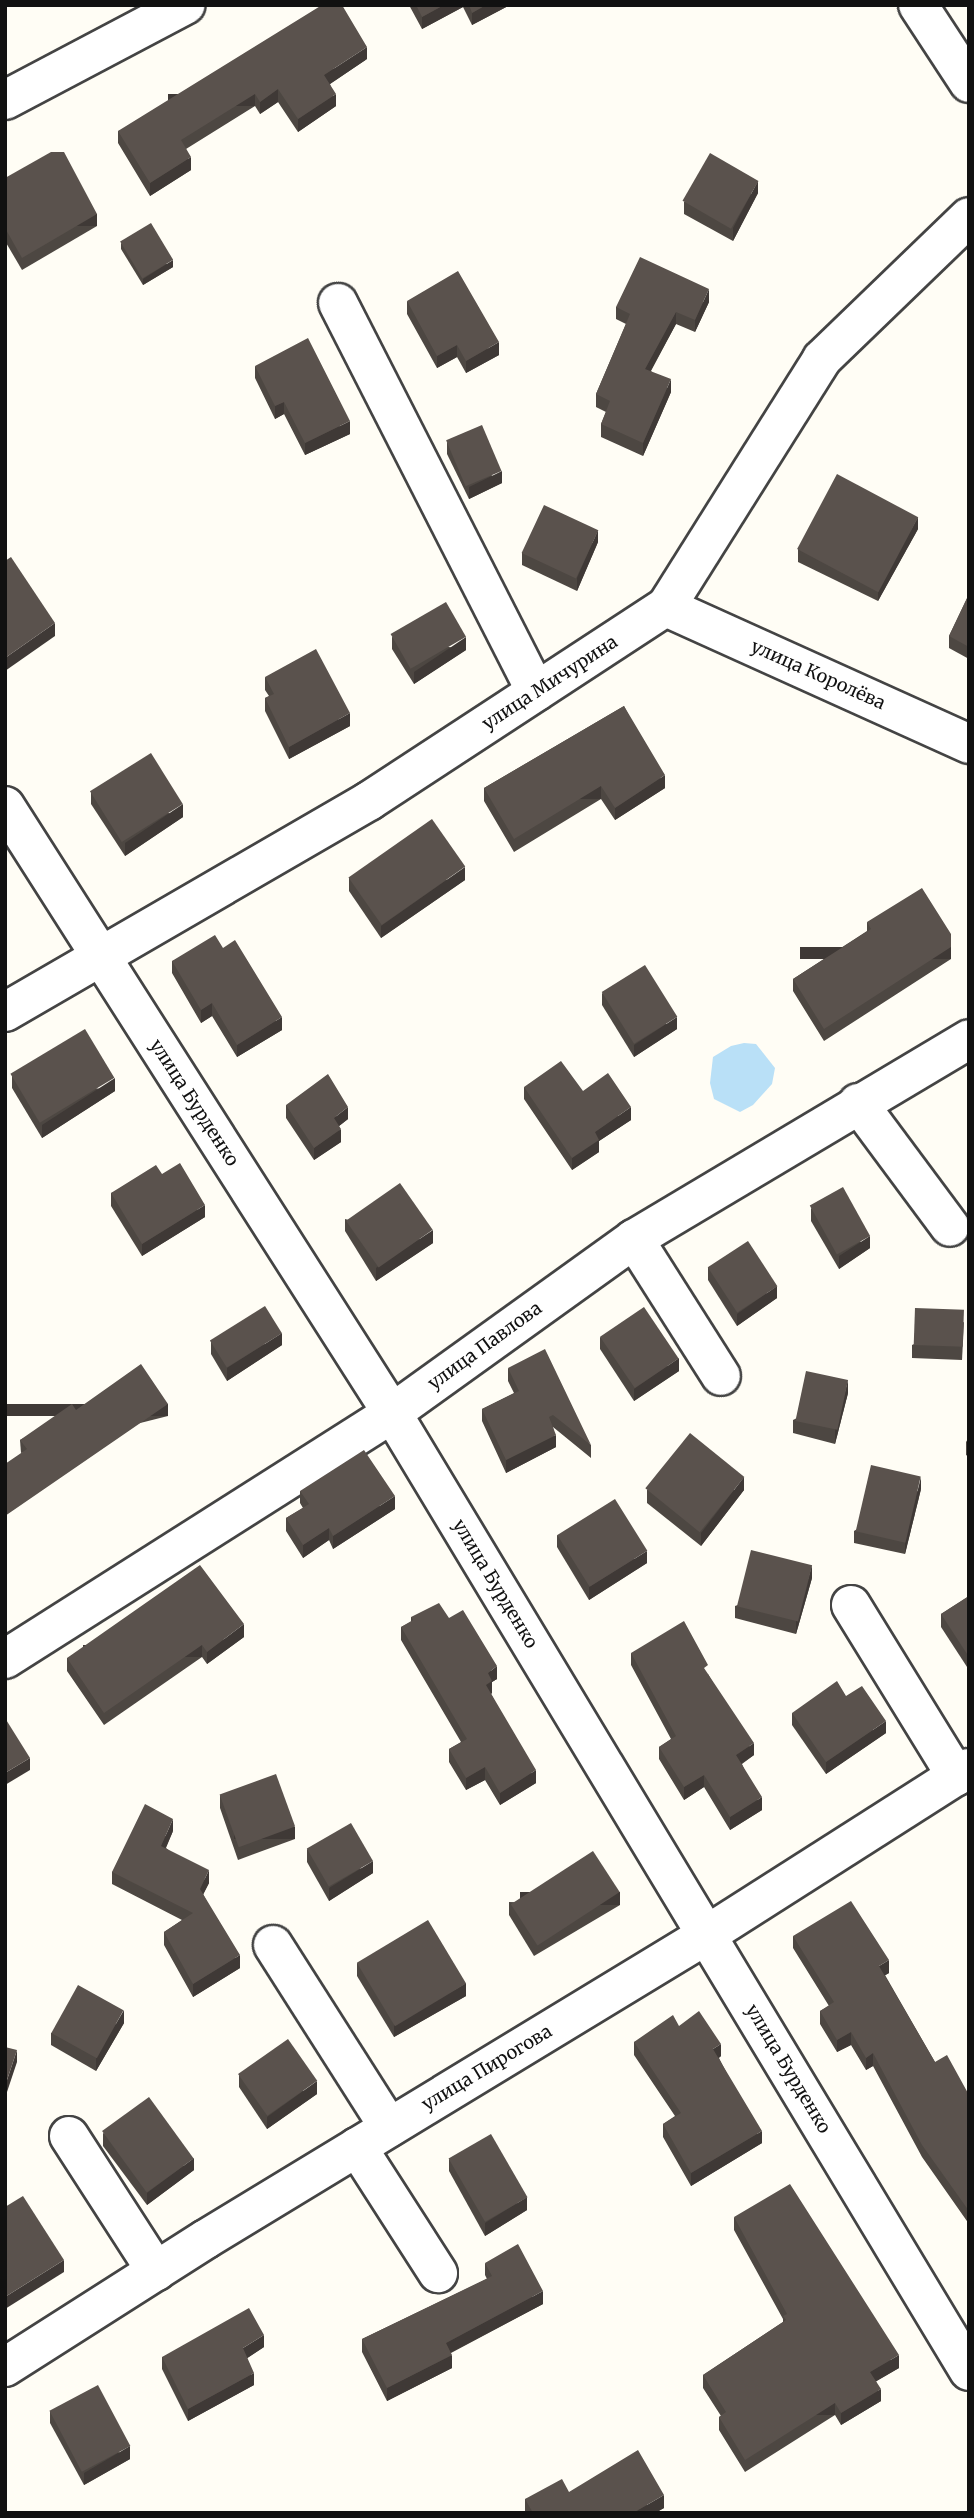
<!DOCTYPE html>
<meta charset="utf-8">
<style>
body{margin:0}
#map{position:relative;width:974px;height:2518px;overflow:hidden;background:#fffdf5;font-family:Merriweather,serif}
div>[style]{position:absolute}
.water>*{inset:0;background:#b9e0f7}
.roads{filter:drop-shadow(2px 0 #444) drop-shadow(-2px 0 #444) drop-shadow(0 2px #444) drop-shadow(0 -2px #444)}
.minor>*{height:38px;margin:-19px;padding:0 19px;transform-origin:19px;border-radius:19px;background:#fff}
.wall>*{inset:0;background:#4d4742}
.shaded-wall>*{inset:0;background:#3f3936;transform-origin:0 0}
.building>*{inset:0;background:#5a524d;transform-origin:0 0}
span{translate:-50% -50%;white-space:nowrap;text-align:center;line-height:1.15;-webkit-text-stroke:7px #fff;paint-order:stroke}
.street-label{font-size:18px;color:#111}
.frame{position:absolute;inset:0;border:7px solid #111;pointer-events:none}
</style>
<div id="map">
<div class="water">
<i style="clip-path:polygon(744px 1043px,756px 1044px,775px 1068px,772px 1084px,753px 1105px,740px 1112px,714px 1099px,710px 1083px,713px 1057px,731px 1046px)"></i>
</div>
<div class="roads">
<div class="minor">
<i style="left:918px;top:5px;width:93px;rotate:56.8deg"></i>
<i style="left:5px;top:100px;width:204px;rotate:-27.8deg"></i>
<i style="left:338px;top:303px;width:436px;rotate:63deg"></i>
<i style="left:666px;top:607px;width:333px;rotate:24.3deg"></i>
<i style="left:5px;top:806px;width:720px;rotate:57.48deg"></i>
<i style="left:392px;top:1413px;width:1118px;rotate:58.94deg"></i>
<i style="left:5px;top:1012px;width:421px;rotate:-30.1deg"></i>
<i style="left:369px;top:801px;width:355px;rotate:-33.2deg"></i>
<i style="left:666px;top:607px;width:293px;rotate:-57.8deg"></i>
<i style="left:822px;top:359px;width:204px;rotate:-44deg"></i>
<i style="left:858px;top:1103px;width:154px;rotate:53.4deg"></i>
<i style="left:634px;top:1239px;width:162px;rotate:57.6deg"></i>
<i style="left:851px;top:1605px;width:201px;rotate:58.4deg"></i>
<i style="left:5px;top:1659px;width:459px;rotate:-32.4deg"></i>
<i style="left:392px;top:1413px;width:298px;rotate:-35.7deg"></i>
<i style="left:634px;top:1239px;width:390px;rotate:-30.8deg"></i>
<i style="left:273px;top:1945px;width:216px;rotate:57.5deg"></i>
<i style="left:69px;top:2136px;width:161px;rotate:57.2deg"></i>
<i style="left:357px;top:2147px;width:150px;rotate:57.3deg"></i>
<i style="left:5px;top:2367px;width:238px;rotate:-32.5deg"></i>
<i style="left:206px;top:2239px;width:587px;rotate:-31.28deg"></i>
<i style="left:708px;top:1934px;width:309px;rotate:-32.5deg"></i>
</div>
</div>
<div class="wall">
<i style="clip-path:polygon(409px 5px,510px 5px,472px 25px,463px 7px,422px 29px)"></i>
<i style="clip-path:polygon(367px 59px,330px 84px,336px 106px,298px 132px,278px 102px,260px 114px,255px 106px,186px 149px,191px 170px,150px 196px,118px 143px,118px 131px)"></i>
<i style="clip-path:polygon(5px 178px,97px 226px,22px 270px,5px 241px)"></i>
<i style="clip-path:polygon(758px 193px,733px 241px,684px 214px,684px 202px)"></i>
<i style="clip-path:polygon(121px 243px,173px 267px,143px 285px,121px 249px)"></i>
<i style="clip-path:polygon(407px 301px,499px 355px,466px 373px,457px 357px,437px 368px,407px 314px)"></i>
<i style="clip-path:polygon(709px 302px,695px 332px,676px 324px,651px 371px,671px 392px,643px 456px,601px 437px,601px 424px,606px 412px,596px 407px,596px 394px,626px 324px,616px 319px,616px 307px)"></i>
<i style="clip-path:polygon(255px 366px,350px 434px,305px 455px,284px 414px,275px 419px,255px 378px)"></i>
<i style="clip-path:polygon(447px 442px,502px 483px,469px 499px,447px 454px)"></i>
<i style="clip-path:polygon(918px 529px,878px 601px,798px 562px,798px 549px)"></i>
<i style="clip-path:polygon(598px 542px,577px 591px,522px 565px,522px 553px)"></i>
<i style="clip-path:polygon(969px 594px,969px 659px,949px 648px,949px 636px)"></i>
<i style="clip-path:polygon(392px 637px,466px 650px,414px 684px,392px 649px)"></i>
<i style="clip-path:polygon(265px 677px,350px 726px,289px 759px,265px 711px,265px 698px,269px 696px,265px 690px)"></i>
<i style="clip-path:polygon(624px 706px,665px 788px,615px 820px,601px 799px,514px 852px,484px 801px,484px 788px)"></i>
<i style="clip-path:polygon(91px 792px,183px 817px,125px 856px,91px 804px)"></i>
<i style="clip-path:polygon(349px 878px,465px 880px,381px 938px,349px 891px)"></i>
<i style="clip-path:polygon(867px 922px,951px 959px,824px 1041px,793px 991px,793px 979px,867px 931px)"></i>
<i style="clip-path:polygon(223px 948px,282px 1030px,237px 1057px,212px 1016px,201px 1023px,172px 973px,172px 961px)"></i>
<i style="clip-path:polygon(602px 993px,677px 1029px,634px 1057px,602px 1005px)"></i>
<i style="clip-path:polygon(12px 1076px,115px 1091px,42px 1138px,12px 1088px)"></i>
<i style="clip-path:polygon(524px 1087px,631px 1120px,599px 1141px,599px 1152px,572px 1170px,524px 1099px)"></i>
<i style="clip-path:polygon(286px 1105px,348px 1119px,339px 1126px,341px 1142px,314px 1160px,286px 1118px)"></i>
<i style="clip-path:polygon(162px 1174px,205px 1217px,142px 1256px,111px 1206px,111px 1193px)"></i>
<i style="clip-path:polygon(811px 1208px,870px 1248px,839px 1269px,811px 1221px)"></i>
<i style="clip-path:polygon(345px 1219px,433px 1243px,376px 1281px,345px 1231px)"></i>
<i style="clip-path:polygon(708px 1267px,777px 1298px,737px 1326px,708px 1280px)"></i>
<i style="clip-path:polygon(964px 1322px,962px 1360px,912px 1358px,912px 1345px)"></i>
<i style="clip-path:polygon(600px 1337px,679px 1371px,634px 1401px,600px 1349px)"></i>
<i style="clip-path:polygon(211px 1342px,282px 1345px,227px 1381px,211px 1354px)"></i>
<i style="clip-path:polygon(508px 1368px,591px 1445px,591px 1458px,553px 1427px,556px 1447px,506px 1473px,482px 1421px,482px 1409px,514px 1393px,508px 1381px)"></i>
<i style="clip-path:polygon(848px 1393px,835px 1444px,793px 1433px,793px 1420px)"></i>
<i style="clip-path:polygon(76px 1410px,168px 1416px,21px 1453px,20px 1440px)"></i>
<i style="clip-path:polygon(969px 1437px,969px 1457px,966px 1455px,966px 1442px)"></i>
<i style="clip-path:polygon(921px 1489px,905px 1554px,854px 1543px,854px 1531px)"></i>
<i style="clip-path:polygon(647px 1490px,744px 1490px,701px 1546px,647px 1503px)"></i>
<i style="clip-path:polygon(300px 1491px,395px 1509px,333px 1549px,329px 1540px,303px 1558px,286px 1531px,286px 1518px,303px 1508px,300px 1503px)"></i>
<i style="clip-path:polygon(557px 1535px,647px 1563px,589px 1600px,557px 1547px)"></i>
<i style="clip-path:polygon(812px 1578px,796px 1634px,735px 1618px,735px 1606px)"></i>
<i style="clip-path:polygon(969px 1596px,969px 1670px,941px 1627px,941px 1614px)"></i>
<i style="clip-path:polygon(411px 1617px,449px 1618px,497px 1679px,492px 1682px,492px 1693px,491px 1694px,536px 1783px,500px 1805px,485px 1780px,466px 1790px,449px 1762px,449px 1749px,461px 1742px,401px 1640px,401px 1627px,411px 1622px)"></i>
<i style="clip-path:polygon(244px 1637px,207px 1664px,202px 1657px,104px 1725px,67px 1671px,67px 1658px)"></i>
<i style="clip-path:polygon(631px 1653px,708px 1674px,754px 1755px,742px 1764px,762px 1810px,730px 1830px,704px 1787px,684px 1800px,659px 1759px,659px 1747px,671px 1739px,631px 1665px)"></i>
<i style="clip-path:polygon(792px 1713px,886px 1733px,826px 1774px,792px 1725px)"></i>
<i style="clip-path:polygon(220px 1795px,295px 1839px,238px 1860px,220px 1808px)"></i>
<i style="clip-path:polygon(173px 1831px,166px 1848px,209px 1883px,203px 1894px,240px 1968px,193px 1997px,164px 1945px,164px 1932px,182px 1920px,112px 1884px,112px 1872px)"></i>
<i style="clip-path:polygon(307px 1849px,373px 1873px,329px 1901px,307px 1862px)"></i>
<i style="clip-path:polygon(509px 1902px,620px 1905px,534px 1956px,509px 1915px)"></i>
<i style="clip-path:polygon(793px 1936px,889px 1973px,885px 1975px,935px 2062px,969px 2095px,969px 2224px,922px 2157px,873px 2066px,866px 2070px,851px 2045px,837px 2052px,820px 2024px,820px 2011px,829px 2006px,793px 1948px)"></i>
<i style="clip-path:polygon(357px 1963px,466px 1996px,394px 2037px,357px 1976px)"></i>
<i style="clip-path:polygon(124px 2023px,96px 2071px,51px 2045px,51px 2033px)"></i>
<i style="clip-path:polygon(679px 2026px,721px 2056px,719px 2058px,762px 2143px,691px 2186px,663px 2137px,663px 2124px,675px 2116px,634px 2055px,634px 2042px)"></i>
<i style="clip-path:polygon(239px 2075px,317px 2094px,267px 2129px,239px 2087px)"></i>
<i style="clip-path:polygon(103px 2133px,194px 2170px,147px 2205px,103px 2146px)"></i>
<i style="clip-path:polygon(449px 2159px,527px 2210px,485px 2236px,449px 2171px)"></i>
<i style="clip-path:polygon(734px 2217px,899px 2368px,876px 2381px,881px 2401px,841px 2425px,835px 2415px,745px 2472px,719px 2430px,719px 2417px,721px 2416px,703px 2388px,703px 2375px,783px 2322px,783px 2319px,734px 2230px)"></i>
<i style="clip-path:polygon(485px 2263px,543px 2304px,451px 2353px,452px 2368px,387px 2401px,362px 2352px,362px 2339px,487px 2279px,485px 2275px)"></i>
<i style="clip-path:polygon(264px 2347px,247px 2358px,254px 2385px,188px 2421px,162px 2369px,162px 2357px)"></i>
<i style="clip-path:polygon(50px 2411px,130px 2459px,84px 2485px,50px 2423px)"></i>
<i style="clip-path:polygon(569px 2492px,664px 2508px,655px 2513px,526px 2513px,525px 2511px,525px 2499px)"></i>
</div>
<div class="shaded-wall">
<i style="clip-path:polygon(444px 5px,463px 5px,463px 7px,422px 29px,422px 17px)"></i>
<i style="clip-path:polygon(486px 5px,510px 5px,472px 25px,472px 13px)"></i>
<i style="clip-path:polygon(367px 47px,367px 59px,324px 88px,324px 75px)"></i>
<i style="clip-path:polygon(278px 89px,278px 102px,260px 114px,260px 102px)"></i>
<i style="left:255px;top:94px;width:12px;height:87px;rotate:90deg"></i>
<i style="clip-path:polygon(336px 94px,336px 106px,298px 132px,298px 119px)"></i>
<i style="clip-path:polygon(191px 157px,191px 170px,150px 196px,150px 183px)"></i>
<i style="clip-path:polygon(758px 181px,758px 193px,733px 241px,733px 228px)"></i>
<i style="left:97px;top:214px;width:12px;height:87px;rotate:90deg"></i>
<i style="clip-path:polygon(173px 260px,173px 267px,143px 285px,143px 279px)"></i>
<i style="clip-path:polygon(709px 289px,709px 302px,695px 332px,695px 320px)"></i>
<i style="clip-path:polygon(676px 312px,676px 324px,645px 381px,645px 369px)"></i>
<i style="clip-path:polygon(499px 342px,499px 355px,466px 373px,466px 361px)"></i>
<i style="clip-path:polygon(457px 345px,457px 357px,437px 368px,437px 356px)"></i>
<i style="clip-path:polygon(671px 379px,671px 392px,643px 456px,643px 443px)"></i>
<i style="clip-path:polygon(284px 402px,284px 414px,275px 419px,275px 406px)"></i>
<i style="clip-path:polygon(350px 421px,350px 434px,305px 455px,305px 443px)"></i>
<i style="clip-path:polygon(502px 471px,502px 483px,469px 499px,469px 487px)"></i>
<i style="clip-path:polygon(918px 517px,918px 529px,878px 601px,878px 588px)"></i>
<i style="clip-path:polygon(598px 530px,598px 542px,577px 591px,577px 578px)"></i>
<i style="clip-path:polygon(55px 623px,55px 636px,5px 671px,5px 658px)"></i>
<i style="clip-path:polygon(466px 637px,466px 650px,414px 684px,414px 672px)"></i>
<i style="clip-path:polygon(350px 713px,350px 726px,289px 759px,289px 747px)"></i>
<i style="clip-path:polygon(665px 775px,665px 788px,615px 820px,615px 808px)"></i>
<i style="left:601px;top:786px;width:13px;height:102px;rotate:90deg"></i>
<i style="clip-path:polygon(183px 804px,183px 817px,125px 856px,125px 843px)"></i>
<i style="clip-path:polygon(465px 867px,465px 880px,381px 938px,381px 926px)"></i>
<i style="left:951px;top:947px;width:12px;height:151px;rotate:90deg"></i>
<i style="clip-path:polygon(212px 1003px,212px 1016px,201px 1023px,201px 1010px)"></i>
<i style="clip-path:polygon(282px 1017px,282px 1030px,237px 1057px,237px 1045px)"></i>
<i style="clip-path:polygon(677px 1017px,677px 1029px,634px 1057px,634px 1045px)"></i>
<i style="clip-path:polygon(115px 1078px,115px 1091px,42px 1138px,42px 1125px)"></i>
<i style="clip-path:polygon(348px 1107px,348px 1119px,334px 1130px,334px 1118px)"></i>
<i style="clip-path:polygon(631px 1107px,631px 1120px,599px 1141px,599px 1152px,572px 1170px,572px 1158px,595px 1132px)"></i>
<i style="clip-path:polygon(341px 1129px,341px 1142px,314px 1160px,314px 1148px)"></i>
<i style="clip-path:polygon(205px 1205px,205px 1217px,142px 1256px,142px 1244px)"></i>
<i style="clip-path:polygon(433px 1230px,433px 1243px,376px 1281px,376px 1268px)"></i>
<i style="clip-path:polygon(870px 1236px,870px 1248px,839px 1269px,839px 1256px)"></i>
<i style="clip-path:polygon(777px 1286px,777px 1298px,737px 1326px,737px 1314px)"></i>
<i style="clip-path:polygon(282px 1333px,282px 1345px,227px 1381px,227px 1368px)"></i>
<i style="clip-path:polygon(679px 1358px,679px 1371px,634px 1401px,634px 1389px)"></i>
<i style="clip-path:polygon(848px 1380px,848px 1393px,835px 1444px,835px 1431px)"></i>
<i style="left:168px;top:1404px;width:12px;height:198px;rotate:90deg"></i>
<i style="clip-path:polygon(556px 1435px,556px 1447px,506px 1473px,506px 1460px)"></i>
<i style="clip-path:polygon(744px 1477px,744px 1490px,701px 1546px,701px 1533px)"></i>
<i style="clip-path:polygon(921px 1477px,921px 1489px,905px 1554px,905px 1541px)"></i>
<i style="clip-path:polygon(395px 1496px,395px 1509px,333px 1549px,333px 1536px)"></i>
<i style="clip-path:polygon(329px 1528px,329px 1540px,303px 1558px,303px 1545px)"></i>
<i style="clip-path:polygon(647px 1551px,647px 1563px,589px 1600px,589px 1587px)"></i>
<i style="clip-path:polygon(812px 1565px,812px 1578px,796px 1634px,796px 1621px)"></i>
<i style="clip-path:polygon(244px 1624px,244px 1637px,207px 1664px,207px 1652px)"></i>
<i style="left:202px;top:1645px;width:12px;height:119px;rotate:90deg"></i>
<i style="clip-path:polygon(497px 1666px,497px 1679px,492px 1682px,492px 1693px,486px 1697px,486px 1685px,488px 1673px)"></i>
<i style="clip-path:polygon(886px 1721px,886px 1733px,826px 1774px,826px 1762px)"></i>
<i style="clip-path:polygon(754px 1743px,754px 1755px,736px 1767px,736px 1755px)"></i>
<i style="clip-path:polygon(30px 1758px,30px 1770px,5px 1785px,5px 1773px)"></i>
<i style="clip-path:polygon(485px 1767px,485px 1780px,466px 1790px,466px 1778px)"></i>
<i style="clip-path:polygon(536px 1770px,536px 1783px,500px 1805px,500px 1793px)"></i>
<i style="clip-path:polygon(704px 1775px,704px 1787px,684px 1800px,684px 1787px)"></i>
<i style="clip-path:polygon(762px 1797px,762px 1810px,730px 1830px,730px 1817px)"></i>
<i style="clip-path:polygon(173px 1819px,173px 1831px,161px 1858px,161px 1846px)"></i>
<i style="left:295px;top:1827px;width:12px;height:61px;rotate:90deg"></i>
<i style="clip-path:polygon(373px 1861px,373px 1873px,329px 1901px,329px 1888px)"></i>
<i style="clip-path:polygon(209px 1870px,209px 1883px,200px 1901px,200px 1889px)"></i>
<i style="left:620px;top:1892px;width:13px;height:100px;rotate:90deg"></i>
<i style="clip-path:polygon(240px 1955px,240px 1968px,193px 1997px,193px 1984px)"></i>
<i style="clip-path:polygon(889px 1960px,889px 1973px,879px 1979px,879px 1966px)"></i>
<i style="clip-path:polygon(466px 1983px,466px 1996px,394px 2037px,394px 2025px)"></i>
<i style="clip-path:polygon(124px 2010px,124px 2023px,96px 2071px,96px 2058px)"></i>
<i style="clip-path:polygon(851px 2032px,851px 2045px,837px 2052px,837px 2040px)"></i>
<i style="clip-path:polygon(721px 2044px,721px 2056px,713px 2061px,713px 2049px)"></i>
<i style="clip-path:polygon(17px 2050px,17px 2062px,5px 2098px,5px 2086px)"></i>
<i style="clip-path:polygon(873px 2053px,873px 2066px,866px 2070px,866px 2058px)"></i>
<i style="clip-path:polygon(317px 2081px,317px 2094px,267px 2129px,267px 2117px)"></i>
<i style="clip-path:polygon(762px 2131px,762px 2143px,691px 2186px,691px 2173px)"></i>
<i style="clip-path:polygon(194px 2158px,194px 2170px,147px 2205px,147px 2193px)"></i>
<i style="clip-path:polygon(527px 2197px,527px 2210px,485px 2236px,485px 2223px)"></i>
<i style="clip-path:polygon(64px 2260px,64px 2272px,5px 2309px,5px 2297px)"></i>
<i style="clip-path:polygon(543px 2291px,543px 2304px,446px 2355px,446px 2343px)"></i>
<i style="clip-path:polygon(264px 2335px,264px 2347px,243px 2361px,243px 2348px)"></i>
<i style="clip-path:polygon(452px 2355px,452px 2368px,387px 2401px,387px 2388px)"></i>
<i style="clip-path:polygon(899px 2355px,899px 2368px,870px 2385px,870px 2372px)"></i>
<i style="clip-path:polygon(254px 2373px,254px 2385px,188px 2421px,188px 2409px)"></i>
<i style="clip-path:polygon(881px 2389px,881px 2401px,841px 2425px,841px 2413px)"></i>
<i style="left:835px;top:2403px;width:12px;height:107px;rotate:90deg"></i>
<i style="clip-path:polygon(130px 2446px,130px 2459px,84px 2485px,84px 2473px)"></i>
<i style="clip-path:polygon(664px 2495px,664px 2508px,655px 2513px,633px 2513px)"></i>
</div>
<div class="building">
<i style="clip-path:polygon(322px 5px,342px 5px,367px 47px,324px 75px,336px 94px,298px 119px,278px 89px,260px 102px,255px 94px,181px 140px,191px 157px,150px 183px,118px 131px)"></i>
<i style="clip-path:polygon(416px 5px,444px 5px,422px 17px)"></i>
<i style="clip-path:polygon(469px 5px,486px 5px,472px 13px)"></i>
<i style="clip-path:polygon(51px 152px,64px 152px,97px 214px,22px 258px,5px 228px,5px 178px)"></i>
<i style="left:710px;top:153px;width:56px;height:55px;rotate:30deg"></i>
<i style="left:151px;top:223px;width:43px;height:36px;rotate:59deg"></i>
<i style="clip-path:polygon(640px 257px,709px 289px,695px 320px,676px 312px,645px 369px,671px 379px,643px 443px,601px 424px,610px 401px,596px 394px,630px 314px,616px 307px)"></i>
<i style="clip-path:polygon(458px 271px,499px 342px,466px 361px,457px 345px,437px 356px,407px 301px)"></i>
<i style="clip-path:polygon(308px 338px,350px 421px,305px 443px,284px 402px,275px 406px,255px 366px)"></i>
<i style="left:482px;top:425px;width:50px;height:39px;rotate:67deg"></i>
<i style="left:837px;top:474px;width:92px;height:85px;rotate:28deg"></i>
<i style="left:544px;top:505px;width:60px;height:53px;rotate:25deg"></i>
<i style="clip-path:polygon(11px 557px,55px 623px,5px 658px,5px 561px)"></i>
<i style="clip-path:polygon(969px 594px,969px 647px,949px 636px)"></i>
<i style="left:446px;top:602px;width:40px;height:64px;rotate:60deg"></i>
<i style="clip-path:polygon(316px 649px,350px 713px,289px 747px,265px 698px,274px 694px,265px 677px)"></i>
<i style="clip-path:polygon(624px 706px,665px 775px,615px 808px,601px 786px,514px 839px,484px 788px)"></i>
<i style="left:151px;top:753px;width:60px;height:72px;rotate:58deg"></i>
<i style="left:432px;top:819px;width:58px;height:102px;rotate:55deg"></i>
<i style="clip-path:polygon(922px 888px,951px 934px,951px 947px,824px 1029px,793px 979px,871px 929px,867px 922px)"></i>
<i style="clip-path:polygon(215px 935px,223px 948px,235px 940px,282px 1017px,237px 1045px,212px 1003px,201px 1010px,172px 961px)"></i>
<i style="left:645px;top:965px;width:61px;height:51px;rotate:58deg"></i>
<i style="left:85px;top:1029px;width:57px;height:87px;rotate:59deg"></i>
<i style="clip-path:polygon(561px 1061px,583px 1091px,608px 1073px,631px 1107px,595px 1132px,599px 1140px,572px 1158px,524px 1087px)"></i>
<i style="clip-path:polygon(328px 1074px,348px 1107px,334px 1118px,341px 1129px,314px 1148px,286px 1105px)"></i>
<i style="clip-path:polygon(180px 1163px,205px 1205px,142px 1244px,111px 1193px,156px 1165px,162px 1174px)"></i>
<i style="left:400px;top:1183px;width:57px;height:66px;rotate:55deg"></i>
<i style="left:843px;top:1187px;width:56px;height:38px;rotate:61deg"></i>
<i style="left:748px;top:1241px;width:54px;height:48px;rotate:57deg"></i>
<i style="left:265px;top:1306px;width:32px;height:65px;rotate:58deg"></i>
<i style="left:644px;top:1307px;width:62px;height:53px;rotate:56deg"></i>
<i style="left:915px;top:1308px;width:49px;height:37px;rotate:2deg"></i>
<i style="clip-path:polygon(545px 1349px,591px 1445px,553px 1415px,549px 1417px,556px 1435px,506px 1460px,482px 1409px,519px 1391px,508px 1368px)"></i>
<i style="clip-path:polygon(141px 1364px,168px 1404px,5px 1516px,5px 1464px,27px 1449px,20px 1440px,72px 1404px,76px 1410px)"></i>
<i style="left:806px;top:1371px;width:43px;height:51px;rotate:12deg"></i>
<i style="left:690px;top:1433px;width:70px;height:71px;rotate:39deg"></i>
<i style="clip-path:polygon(364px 1450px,395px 1496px,333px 1536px,329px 1528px,303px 1545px,286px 1518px,309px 1504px,300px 1491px)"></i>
<i style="left:871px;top:1465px;width:51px;height:68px;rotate:13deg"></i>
<i style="left:615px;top:1499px;width:61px;height:68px;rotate:58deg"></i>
<i style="left:751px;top:1550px;width:63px;height:58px;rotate:14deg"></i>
<i style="clip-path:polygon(200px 1565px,244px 1624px,207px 1652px,202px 1645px,104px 1713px,67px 1658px)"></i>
<i style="clip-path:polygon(969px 1596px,969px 1657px,941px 1614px)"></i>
<i style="clip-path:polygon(439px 1603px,449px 1618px,463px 1610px,497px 1666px,488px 1673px,492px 1681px,486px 1685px,536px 1770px,500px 1793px,485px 1767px,466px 1778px,449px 1749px,467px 1739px,401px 1627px,413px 1620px,411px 1617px)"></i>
<i style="clip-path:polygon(684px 1621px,708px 1665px,704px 1668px,754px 1743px,736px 1755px,762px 1797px,730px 1817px,704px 1775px,684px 1787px,659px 1747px,676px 1736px,631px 1653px)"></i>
<i style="clip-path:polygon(837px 1681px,846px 1696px,862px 1686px,886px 1721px,826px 1762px,792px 1713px)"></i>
<i style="clip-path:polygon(5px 1718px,30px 1758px,5px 1773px)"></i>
<i style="left:276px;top:1774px;width:56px;height:60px;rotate:70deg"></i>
<i style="clip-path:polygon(145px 1804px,173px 1819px,161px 1846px,209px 1870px,200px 1889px,240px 1955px,193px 1984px,164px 1932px,193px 1913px,112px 1872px)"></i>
<i style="left:351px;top:1823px;width:44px;height:51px;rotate:60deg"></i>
<i style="left:593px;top:1851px;width:49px;height:98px;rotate:57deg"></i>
<i style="clip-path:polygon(851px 1901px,889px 1960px,879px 1966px,935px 2062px,947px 2055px,969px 2095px,969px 2211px,922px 2145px,873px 2053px,866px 2058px,851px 2032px,837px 2040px,820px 2011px,834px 2002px,793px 1936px)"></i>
<i style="left:428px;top:1920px;width:74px;height:83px;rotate:59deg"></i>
<i style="left:78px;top:1985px;width:52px;height:55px;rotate:29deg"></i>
<i style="clip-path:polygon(699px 2011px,721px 2044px,713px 2049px,762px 2131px,691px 2173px,663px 2124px,681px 2113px,634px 2042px,673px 2015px,679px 2026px)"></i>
<i style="left:288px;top:2039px;width:51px;height:61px;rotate:55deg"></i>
<i style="clip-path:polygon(5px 2047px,17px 2050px,5px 2086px)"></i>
<i style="left:149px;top:2097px;width:76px;height:58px;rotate:54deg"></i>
<i style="left:491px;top:2134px;width:73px;height:49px;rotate:60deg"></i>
<i style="clip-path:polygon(790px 2184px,899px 2355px,870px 2372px,881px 2389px,841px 2413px,835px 2403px,745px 2460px,719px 2417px,726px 2412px,703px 2375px,786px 2320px,783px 2316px,787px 2314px,734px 2217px)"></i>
<i style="clip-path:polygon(23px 2196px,64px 2260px,5px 2297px,5px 2207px)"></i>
<i style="clip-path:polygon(518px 2244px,543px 2291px,446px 2343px,452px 2355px,387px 2388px,362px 2339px,492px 2276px,485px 2263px)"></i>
<i style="clip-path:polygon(249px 2308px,264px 2335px,243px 2348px,254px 2373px,188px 2409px,162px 2357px)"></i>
<i style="left:98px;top:2385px;width:69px;height:55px;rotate:62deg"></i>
<i style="clip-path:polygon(638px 2450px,664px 2495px,633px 2513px,533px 2513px,525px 2499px,562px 2479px,569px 2492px)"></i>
</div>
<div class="street-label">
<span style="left:818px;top:675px;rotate:24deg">улица Королёва</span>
<span style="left:550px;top:683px;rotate:-33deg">улица Мичурина</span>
<span style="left:194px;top:1103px;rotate:57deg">улица Бурденко</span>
<span style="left:485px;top:1346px;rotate:-36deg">улица Павлова</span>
<span style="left:495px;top:1584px;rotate:59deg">улица Бурденко</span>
<span style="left:487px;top:2068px;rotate:-31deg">улица Пирогова</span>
<span style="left:788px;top:2069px;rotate:59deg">улица Бурденко</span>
</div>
<div class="frame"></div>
</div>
